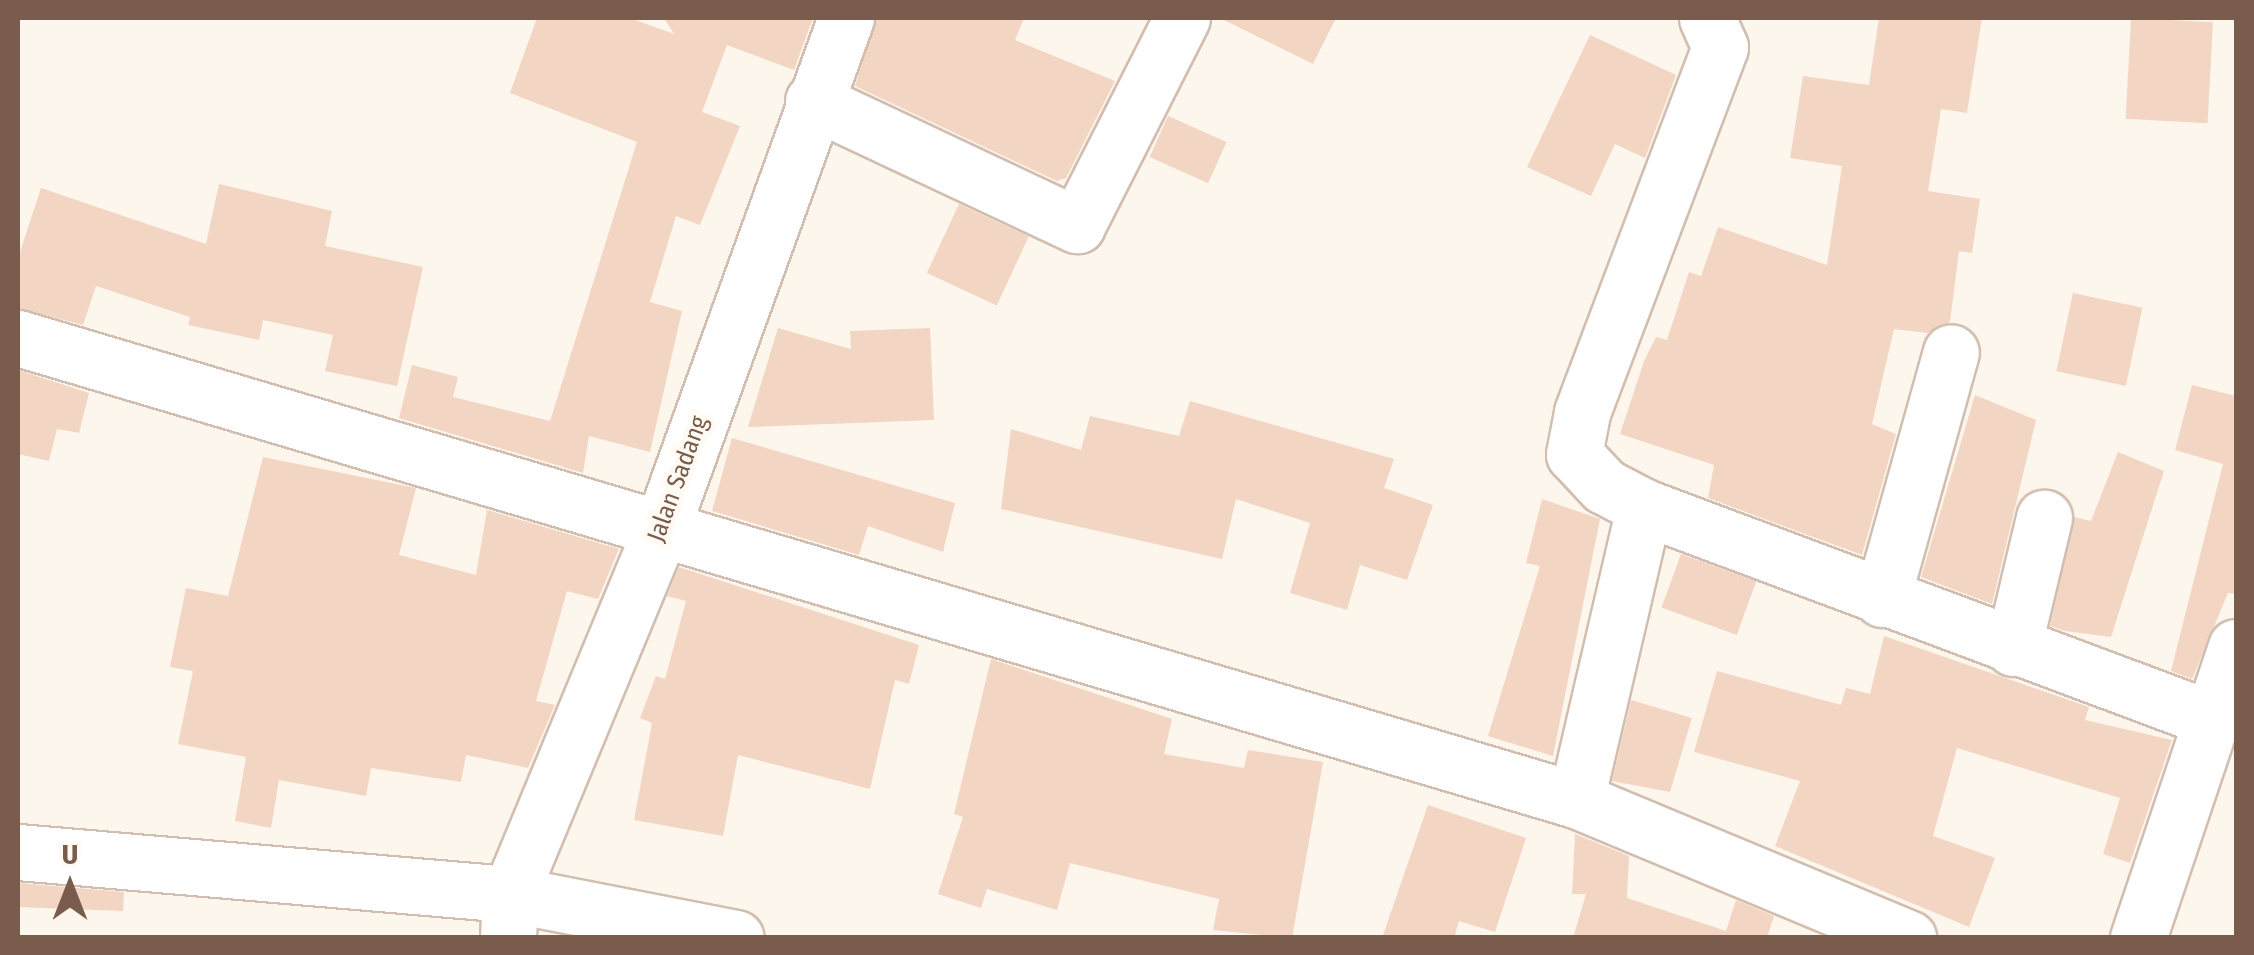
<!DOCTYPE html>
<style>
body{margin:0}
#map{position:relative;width:2254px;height:955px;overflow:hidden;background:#fdf6ec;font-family:"Fira Sans Condensed",sans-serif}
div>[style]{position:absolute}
.building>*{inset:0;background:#f3d5c3;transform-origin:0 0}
.roads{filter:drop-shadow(2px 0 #d1beb0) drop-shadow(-2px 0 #d1beb0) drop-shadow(0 2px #d1beb0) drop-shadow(0 -2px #d1beb0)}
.minor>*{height:55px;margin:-27.5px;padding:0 27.5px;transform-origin:27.5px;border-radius:27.5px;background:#fff}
span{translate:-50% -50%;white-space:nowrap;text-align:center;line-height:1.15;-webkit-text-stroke:10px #fffaf3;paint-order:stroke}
.street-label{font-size:25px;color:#7a5c4d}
.frame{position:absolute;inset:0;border:20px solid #7a5c4d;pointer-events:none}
.north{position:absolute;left:20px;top:835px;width:100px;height:100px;-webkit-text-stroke:8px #fffaf3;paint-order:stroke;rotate:0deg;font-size:28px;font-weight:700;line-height:40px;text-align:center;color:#7a5c4d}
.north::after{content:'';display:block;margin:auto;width:35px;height:45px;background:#7a5c4d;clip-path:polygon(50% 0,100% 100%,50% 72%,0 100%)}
</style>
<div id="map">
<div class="building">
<i style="clip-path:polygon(537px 18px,630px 18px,674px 34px,664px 18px,813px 18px,794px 70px,727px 45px,702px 112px,740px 126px,700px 225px,676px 216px,650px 302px,682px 311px,650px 452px,589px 436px,583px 473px,399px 418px,412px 365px,458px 377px,453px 397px,550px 421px,637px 142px,510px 93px)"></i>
<i style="clip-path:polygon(876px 18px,1024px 18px,1015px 40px,1115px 81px,1066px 178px,1057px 181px,855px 86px)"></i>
<i style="clip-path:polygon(1220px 18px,1336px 18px,1313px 64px)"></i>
<i style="clip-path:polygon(1879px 18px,1982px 18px,1967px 113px,1941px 109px,1928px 191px,1980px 199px,1972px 253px,1959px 251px,1950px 322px,1927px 333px,1894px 329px,1872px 424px,1896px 434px,1862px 555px,1708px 498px,1714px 465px,1620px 434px,1644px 361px,1656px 337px,1667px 340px,1689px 272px,1701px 276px,1718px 227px,1827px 265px,1842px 166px,1790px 158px,1803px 76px,1869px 85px)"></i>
<i style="left:2131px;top:18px;width:82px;height:101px;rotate:3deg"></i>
<i style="clip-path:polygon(1590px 35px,1676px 75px,1645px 158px,1615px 144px,1591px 196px,1527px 167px)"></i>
<i style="left:1168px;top:116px;width:64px;height:45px;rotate:24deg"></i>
<i style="clip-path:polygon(219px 184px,332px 211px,325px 246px,423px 267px,397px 386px,325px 371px,333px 335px,263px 320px,259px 340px,188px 325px,190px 317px,96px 286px,83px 325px,18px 308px,18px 258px,41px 188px,206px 244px)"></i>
<i style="left:959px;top:204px;width:77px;height:76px;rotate:25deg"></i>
<i style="left:2073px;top:293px;width:71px;height:80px;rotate:12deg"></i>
<i style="clip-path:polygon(778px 328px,851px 349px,850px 331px,930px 328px,934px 420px,748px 427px)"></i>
<i style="clip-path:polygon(18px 370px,89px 393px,79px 433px,57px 429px,49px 461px,18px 454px)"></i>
<i style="clip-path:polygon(2192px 385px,2236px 396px,2236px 594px,2228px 593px,2192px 679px,2171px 671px,2223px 464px,2175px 450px)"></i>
<i style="clip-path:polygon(1975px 395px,2036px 420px,1992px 604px,1921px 577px)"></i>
<i style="clip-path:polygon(1190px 401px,1394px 459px,1384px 488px,1433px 505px,1407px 580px,1360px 565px,1347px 610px,1290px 593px,1310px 523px,1236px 499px,1222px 559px,1001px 509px,1011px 429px,1081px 450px,1090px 416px,1179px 436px)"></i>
<i style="clip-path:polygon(732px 438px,955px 503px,943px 552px,868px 526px,859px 555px,712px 511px)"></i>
<i style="clip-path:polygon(2118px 452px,2164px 471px,2111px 637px,2065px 631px,2050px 626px,2074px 517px,2091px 521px)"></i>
<i style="clip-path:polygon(263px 457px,416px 488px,399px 555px,476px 575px,487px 510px,619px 549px,598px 599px,567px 591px,536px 701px,555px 705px,528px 768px,466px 755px,461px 782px,371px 768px,366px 796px,279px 780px,271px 828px,235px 821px,246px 757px,178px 744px,193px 671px,170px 667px,186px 588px,228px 596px)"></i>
<i style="clip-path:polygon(1542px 499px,1600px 519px,1553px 756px,1488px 736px,1540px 566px,1526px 563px)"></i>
<i style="left:1681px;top:554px;width:80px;height:57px;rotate:20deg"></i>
<i style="clip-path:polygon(679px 567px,919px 645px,909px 684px,895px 680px,870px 789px,738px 755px,723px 836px,634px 820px,652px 723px,640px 718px,656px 676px,665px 679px,686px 601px,667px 596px)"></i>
<i style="clip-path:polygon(1884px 636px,2089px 707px,2085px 720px,2172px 740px,2130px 863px,2103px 854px,2120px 798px,1957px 748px,1933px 836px,1995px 858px,1969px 927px,1775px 846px,1800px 781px,1694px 752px,1717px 671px,1841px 705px,1846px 688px,1870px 694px)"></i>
<i style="clip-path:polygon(991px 659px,1172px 719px,1164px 754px,1244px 768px,1248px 750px,1323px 762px,1292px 938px,1213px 930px,1219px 899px,1070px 863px,1057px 910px,987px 889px,981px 908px,938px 894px,963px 817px,954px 814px)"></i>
<i style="clip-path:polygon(1631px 700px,1692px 718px,1670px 792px,1612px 781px)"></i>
<i style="clip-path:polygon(1428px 805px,1526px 838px,1495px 932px,1459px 921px,1454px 938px,1382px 938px)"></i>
<i style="clip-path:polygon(1575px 834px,1629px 856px,1627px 898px,1726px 931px,1736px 900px,1774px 916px,1767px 938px,1573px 938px,1586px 894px,1572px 894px)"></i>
<i style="clip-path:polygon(18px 883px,124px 892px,123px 911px,18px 907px)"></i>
</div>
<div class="roads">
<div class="minor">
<i style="left:1707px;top:18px;width:32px;rotate:66deg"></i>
<i style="left:1720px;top:47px;width:391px;rotate:110.7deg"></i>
<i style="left:1582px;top:413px;width:42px;rotate:101deg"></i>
<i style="left:1574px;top:454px;width:44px;rotate:46.8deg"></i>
<i style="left:1604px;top:486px;width:45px;rotate:27.7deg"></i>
<i style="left:1644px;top:507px;width:608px;rotate:20.49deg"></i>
<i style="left:813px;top:101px;width:292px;rotate:25.2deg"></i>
<i style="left:1077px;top:225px;width:232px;rotate:-63.1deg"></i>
<i style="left:18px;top:338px;width:1625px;rotate:16.52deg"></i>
<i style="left:1576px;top:800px;width:360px;rotate:22.6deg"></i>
<i style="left:1882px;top:599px;width:256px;rotate:-74.4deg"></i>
<i style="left:2013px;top:648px;width:134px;rotate:-76.6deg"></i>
<i style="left:1576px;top:800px;width:301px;rotate:-76.9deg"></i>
<i style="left:18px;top:852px;width:494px;rotate:4.9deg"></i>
<i style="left:510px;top:894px;width:230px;rotate:11deg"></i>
<i style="left:508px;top:938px;width:44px;rotate:-87.4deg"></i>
<i style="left:510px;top:894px;width:397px;rotate:-67.5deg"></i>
<i style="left:662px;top:527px;width:541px;rotate:-70.13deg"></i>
<i style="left:2138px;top:938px;width:307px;rotate:-71.4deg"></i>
</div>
</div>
<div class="street-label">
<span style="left:678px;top:479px;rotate:-70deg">Jalan Sadang</span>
</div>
<div class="frame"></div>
<div class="north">U</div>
</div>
